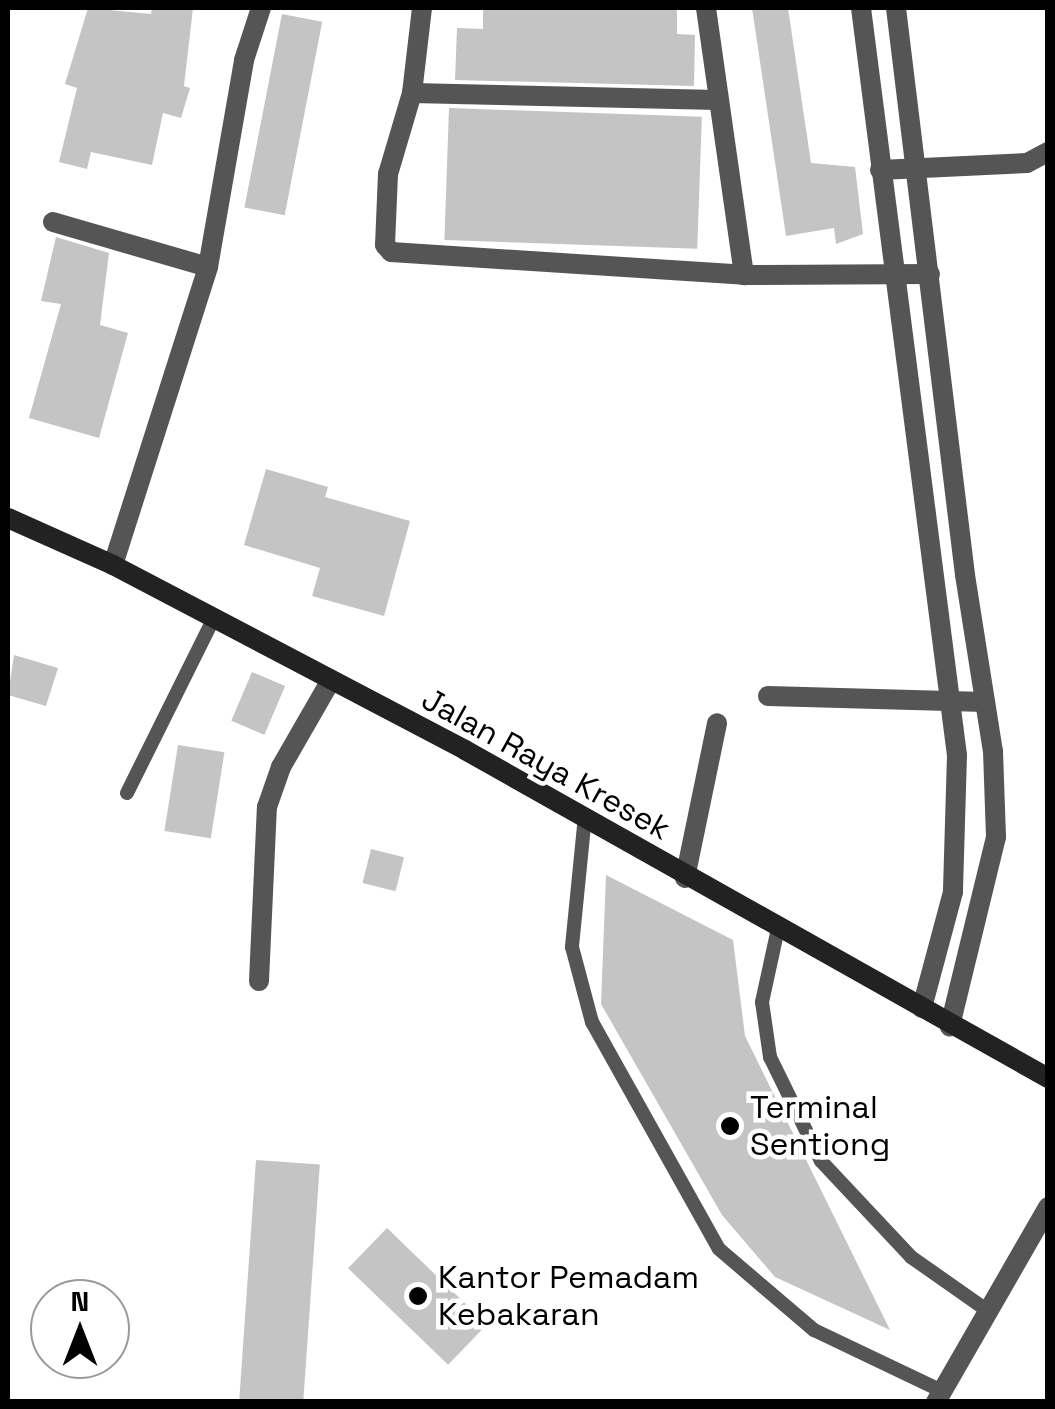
<!DOCTYPE html>
<style>
body{margin:0}
#map{position:relative;width:1055px;height:1409px;overflow:hidden;background:#fff;font-family:"Space Grotesk",sans-serif}
div>[style]{position:absolute}
.building>*{inset:0;background:#c4c4c4;transform-origin:0 0}
.lane>*{height:14px;margin:-7px;padding:0 7px;transform-origin:7px;border-radius:7px;background:#555}
.street>*{height:20px;margin:-10px;padding:0 10px;transform-origin:10px;border-radius:10px;background:#555}
.secondary>*{height:20px;margin:-10px;padding:0 10px;transform-origin:10px;border-radius:10px;background:#222}
.dots>*{width:28px;height:28px;translate:-50% -50%;box-sizing:border-box;border:5px solid #fff;border-radius:50%}
span{translate:-50% -50%;white-space:nowrap;text-align:center;line-height:1.15;-webkit-text-stroke:9px #fff;paint-order:stroke}
.street-label{font-size:32px;color:#000}
.poi-label{font-size:32px;color:#000}
.left{translate:0 -50%;text-align:left}
.frame{position:absolute;inset:0;border:10px solid #000;pointer-events:none}
.north{position:absolute;left:30px;top:1279px;width:100px;height:100px;box-sizing:border-box;background:#fff;border:2px solid #999;border-radius:50%;rotate:0deg;font-size:28px;font-weight:700;line-height:40px;text-align:center;color:#000}
.north::after{content:'';display:block;margin:auto;width:35px;height:45px;background:#000;clip-path:polygon(50% 0,100% 100%,50% 72%,0 100%)}
</style>
<div id="map">
<div class="building">
<i style="clip-path:polygon(88px 8px,151px 14px,152px 8px,193px 8px,184px 86px,190px 88px,181px 118px,163px 113px,152px 165px,91px 152px,87px 169px,59px 162px,77px 88px,65px 84px)"></i>
<i style="clip-path:polygon(483px 8px,677px 8px,677px 34px,695px 35px,694px 86px,455px 80px,457px 28px,483px 29px)"></i>
<i style="clip-path:polygon(752px 8px,788px 8px,811px 163px,855px 167px,863px 234px,836px 244px,834px 228px,786px 236px)"></i>
<i style="left:282px;top:14px;width:41px;height:197px;rotate:11deg"></i>
<i style="left:449px;top:108px;width:253px;height:132px;rotate:2deg"></i>
<i style="clip-path:polygon(56px 237px,109px 253px,100px 325px,128px 333px,99px 438px,29px 418px,61px 304px,41px 301px)"></i>
<i style="clip-path:polygon(266px 469px,328px 487px,325px 497px,410px 521px,384px 616px,312px 596px,320px 568px,244px 545px)"></i>
<i style="clip-path:polygon(14px 655px,58px 668px,46px 706px,8px 695px)"></i>
<i style="left:252px;top:672px;width:36px;height:53px;rotate:23deg"></i>
<i style="left:178px;top:745px;width:47px;height:87px;rotate:9deg"></i>
<i style="left:371px;top:849px;width:34px;height:35px;rotate:14deg"></i>
<i style="clip-path:polygon(606px 875px,733px 940px,745px 1036px,890px 1330px,775px 1277px,722px 1215px,601px 1004px)"></i>
<i style="left:256px;top:1160px;width:64px;height:243px;rotate:4deg"></i>
<i style="left:387px;top:1228px;width:139px;height:56px;rotate:44deg"></i>
</div>
<div class="lane">
<i style="left:127px;top:793px;width:195px;rotate:-63.6deg"></i>
<i style="left:585px;top:816px;width:132px;rotate:95.7deg"></i>
<i style="left:572px;top:947px;width:78px;rotate:75.1deg"></i>
<i style="left:592px;top:1022px;width:260px;rotate:60.8deg"></i>
<i style="left:719px;top:1249px;width:125px;rotate:40.5deg"></i>
<i style="left:814px;top:1330px;width:142px;rotate:25.5deg"></i>
<i style="left:779px;top:924px;width:80px;rotate:102.3deg"></i>
<i style="left:762px;top:1002px;width:56px;rotate:81.7deg"></i>
<i style="left:770px;top:1057px;width:116px;rotate:63.9deg"></i>
<i style="left:821px;top:1161px;width:132px;rotate:46.8deg"></i>
<i style="left:911px;top:1257px;width:94px;rotate:35deg"></i>
</div>
<div class="street">
<i style="left:422px;top:8px;width:86px;rotate:96.7deg"></i>
<i style="left:412px;top:93px;width:84px;rotate:106.5deg"></i>
<i style="left:388px;top:174px;width:71px;rotate:92.4deg"></i>
<i style="left:385px;top:245px;width:9px;rotate:49deg"></i>
<i style="left:391px;top:252px;width:354px;rotate:3.7deg"></i>
<i style="left:744px;top:275px;width:186px;rotate:-0.3deg"></i>
<i style="left:706px;top:8px;width:270px;rotate:81.9deg"></i>
<i style="left:861px;top:8px;width:753px;rotate:82.68deg"></i>
<i style="left:957px;top:755px;width:137px;rotate:91.7deg"></i>
<i style="left:953px;top:892px;width:120px;rotate:105deg"></i>
<i style="left:896px;top:8px;width:571px;rotate:83.06deg"></i>
<i style="left:965px;top:575px;width:178px;rotate:81deg"></i>
<i style="left:993px;top:751px;width:86px;rotate:88deg"></i>
<i style="left:996px;top:837px;width:195px;rotate:103.7deg"></i>
<i style="left:412px;top:93px;width:306px;rotate:1.3deg"></i>
<i style="left:880px;top:170px;width:147px;rotate:-2.7deg"></i>
<i style="left:1027px;top:163px;width:24px;rotate:-28deg"></i>
<i style="left:53px;top:222px;width:161px;rotate:16.2deg"></i>
<i style="left:113px;top:565px;width:313px;rotate:-72.3deg"></i>
<i style="left:208px;top:267px;width:210px;rotate:-80.1deg"></i>
<i style="left:244px;top:60px;width:55px;rotate:-71.9deg"></i>
<i style="left:768px;top:696px;width:217px;rotate:1.6deg"></i>
<i style="left:685px;top:878px;width:158px;rotate:-78.3deg"></i>
<i style="left:259px;top:981px;width:174px;rotate:-87.4deg"></i>
<i style="left:267px;top:807px;width:42px;rotate:-70.7deg"></i>
<i style="left:281px;top:767px;width:100px;rotate:-60.1deg"></i>
<i style="left:936px;top:1402px;width:225px;rotate:-60.1deg"></i>
</div>
<div class="secondary">
<i style="left:8px;top:518px;width:115px;rotate:24.1deg"></i>
<i style="left:113px;top:565px;width:398px;rotate:27.7deg"></i>
<i style="left:465px;top:750px;width:669px;rotate:29.36deg"></i>
</div>
<div class="dots">
<i style="left:730px;top:1126px;background:#000"></i>
<i style="left:418px;top:1296px;background:#000"></i>
</div>
<div class="street-label">
<span style="left:546px;top:764px;rotate:29deg">Jalan Raya Kresek</span>
</div>
<div class="poi-label">
<span class="left" style="left:750px;top:1126px">Terminal<br>Sentiong</span>
<span class="left" style="left:438px;top:1296px">Kantor Pemadam<br>Kebakaran</span>
</div>
<div class="frame"></div>
<div class="north">N</div>
</div>
